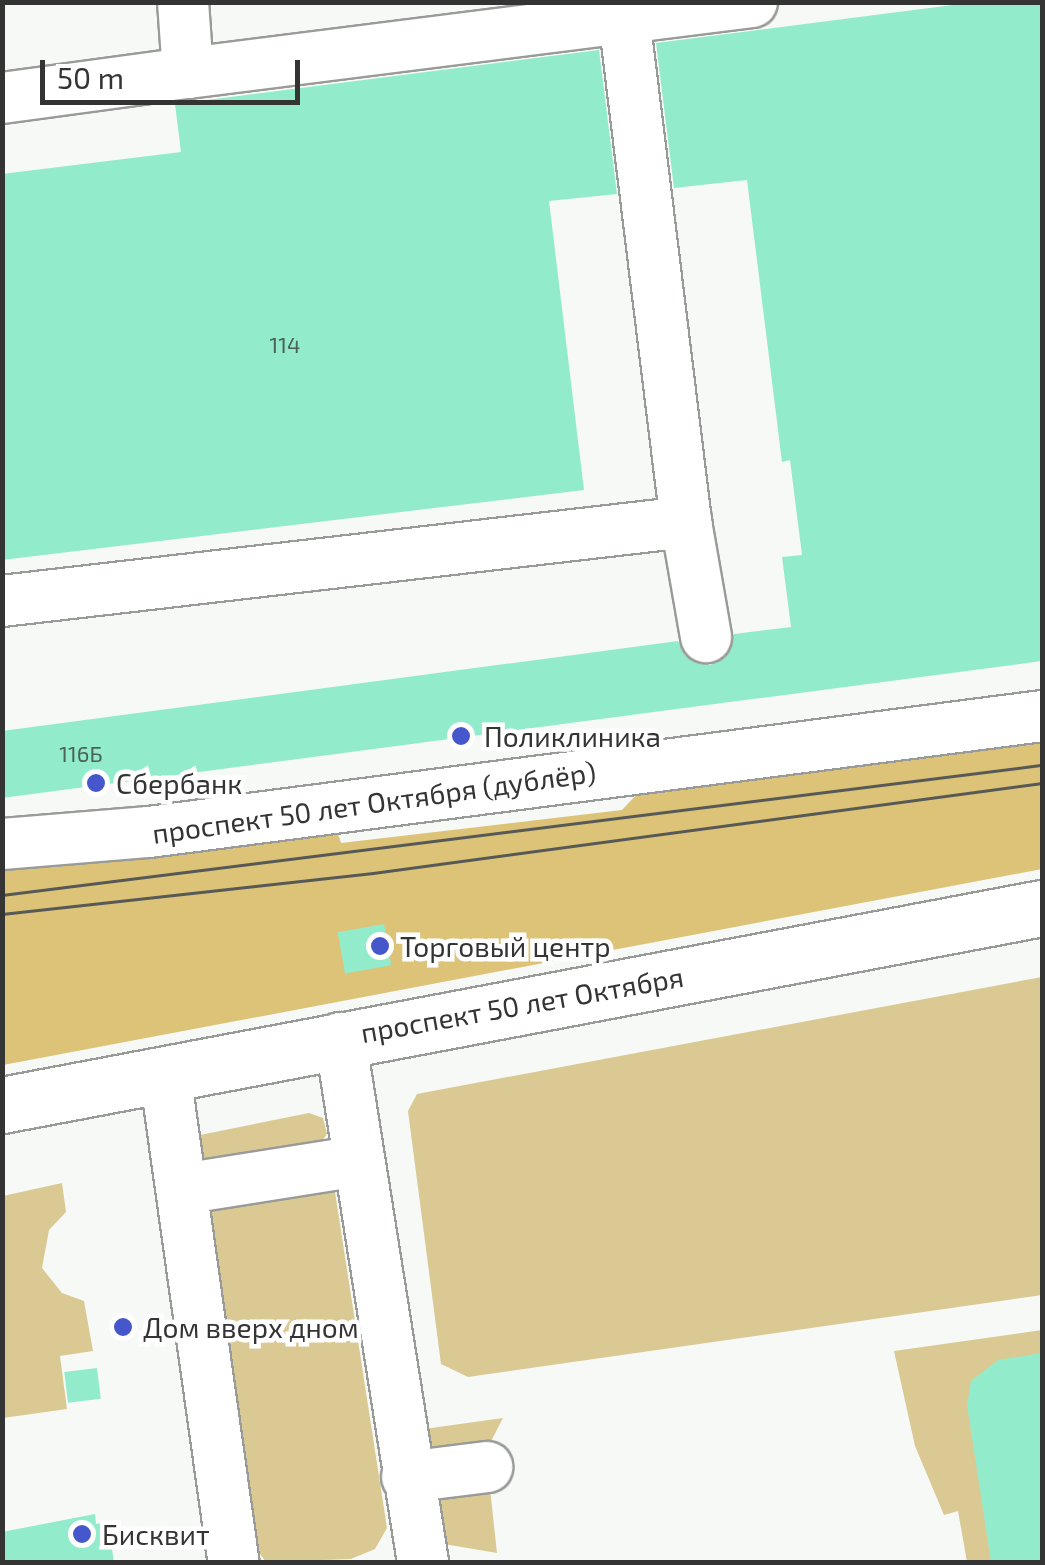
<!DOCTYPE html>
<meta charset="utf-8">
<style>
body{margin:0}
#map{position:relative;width:1045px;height:1565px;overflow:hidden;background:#f6f9f6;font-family:"Exo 2",sans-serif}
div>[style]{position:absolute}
.green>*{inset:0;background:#dbc994}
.forest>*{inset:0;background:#dcc378}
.building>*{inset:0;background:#92eccb;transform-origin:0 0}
.roads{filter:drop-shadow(2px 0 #999b98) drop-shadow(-2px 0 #999b98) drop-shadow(0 2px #999b98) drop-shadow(0 -2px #999b98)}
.minor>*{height:50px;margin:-25px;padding:0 25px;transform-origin:25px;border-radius:25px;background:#fff}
.major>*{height:55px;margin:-27.5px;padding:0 27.5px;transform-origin:27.5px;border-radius:27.5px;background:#fff}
.tram>*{height:2.5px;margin:-1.25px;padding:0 1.25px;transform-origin:1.25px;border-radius:1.25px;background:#575957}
.dots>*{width:28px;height:28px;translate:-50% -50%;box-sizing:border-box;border:5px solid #fff;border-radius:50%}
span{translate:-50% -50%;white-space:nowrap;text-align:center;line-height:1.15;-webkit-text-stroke:9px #fff;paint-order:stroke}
.number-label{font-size:22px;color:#4b6259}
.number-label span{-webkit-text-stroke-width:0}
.poi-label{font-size:28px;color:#333433}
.left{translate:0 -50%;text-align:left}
.street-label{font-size:28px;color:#333433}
.frame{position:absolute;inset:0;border:5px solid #333433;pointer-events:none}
.scale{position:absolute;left:40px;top:60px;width:260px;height:45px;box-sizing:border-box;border:5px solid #333433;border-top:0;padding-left:12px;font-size:30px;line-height:35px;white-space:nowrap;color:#333433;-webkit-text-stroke:8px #fff;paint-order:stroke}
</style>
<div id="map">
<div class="green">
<i style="clip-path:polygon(1042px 977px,1042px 1295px,468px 1377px,441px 1364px,408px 1111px,417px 1094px)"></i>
<i style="clip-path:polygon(309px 1113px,323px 1118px,327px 1134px,320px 1144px,203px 1163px,193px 1144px,200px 1135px)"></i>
<i style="clip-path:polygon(328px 1182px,335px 1192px,387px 1528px,375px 1549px,351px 1559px,266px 1562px,257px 1550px,207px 1228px,210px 1207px)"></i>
<i style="clip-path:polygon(62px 1183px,66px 1212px,49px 1230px,42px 1268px,62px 1293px,84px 1301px,93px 1351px,60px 1356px,67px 1409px,3px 1418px,3px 1196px)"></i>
<i style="clip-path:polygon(1042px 1330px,1042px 1562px,967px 1562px,958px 1511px,944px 1515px,915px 1446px,894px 1351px)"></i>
<i style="clip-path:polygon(503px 1418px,486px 1451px,497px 1553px,444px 1544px,424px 1429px)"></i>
</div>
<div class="forest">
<i style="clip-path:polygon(1042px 742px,1042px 869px,3px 1065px,3px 866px,335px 824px,341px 843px,622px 810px,638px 793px)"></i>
</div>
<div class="building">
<i style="clip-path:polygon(976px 2px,1042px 2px,1042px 661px,2px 798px,2px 731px,678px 641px,685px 656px,710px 665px,725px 658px,734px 634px,791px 627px,782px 557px,802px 555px,790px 460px,782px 462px,747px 180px,674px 188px,656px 43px)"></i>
<i style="clip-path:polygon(599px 50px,617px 194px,549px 201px,584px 490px,2px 560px,2px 174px,181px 152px,175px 104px)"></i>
<i style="left:384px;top:924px;width:42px;height:47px;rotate:80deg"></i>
<i style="clip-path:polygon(1042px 1353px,1042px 1562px,991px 1562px,967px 1405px,971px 1381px,998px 1360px)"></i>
<i style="left:97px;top:1368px;width:31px;height:33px;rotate:83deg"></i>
<i style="clip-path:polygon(95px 1514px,96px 1524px,108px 1522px,114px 1562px,2px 1562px,2px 1532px)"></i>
</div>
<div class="roads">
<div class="minor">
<i style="left:188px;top:73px;width:439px;rotate:-7.2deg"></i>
<i style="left:624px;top:18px;width:16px;rotate:-94deg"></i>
<i style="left:2px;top:98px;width:188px;rotate:-7.7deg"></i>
<i style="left:188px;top:73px;width:71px;rotate:-94deg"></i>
<i style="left:686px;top:522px;width:117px;rotate:80.1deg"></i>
<i style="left:2px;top:601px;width:689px;rotate:-6.59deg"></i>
<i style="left:686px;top:522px;width:508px;rotate:-97.01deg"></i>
<i style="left:624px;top:18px;width:129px;rotate:-7.1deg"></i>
<i style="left:2px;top:844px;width:147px;rotate:-4.7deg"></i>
<i style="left:149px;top:832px;width:901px;rotate:-7.4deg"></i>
<i style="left:340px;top:1038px;width:531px;rotate:81deg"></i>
<i style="left:165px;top:1074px;width:493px;rotate:82deg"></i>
<i style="left:182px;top:1189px;width:179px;rotate:-9deg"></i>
<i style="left:407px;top:1477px;width:81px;rotate:-7.1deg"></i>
</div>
<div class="major">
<i style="left:2px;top:1105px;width:1058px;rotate:-10.73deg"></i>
</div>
</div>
<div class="tram">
<i style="left:2px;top:895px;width:1048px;rotate:-7.13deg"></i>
<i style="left:2px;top:914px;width:373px;rotate:-6.3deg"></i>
<i style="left:373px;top:873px;width:675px;rotate:-7.66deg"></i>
</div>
<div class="dots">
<i style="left:461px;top:736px;background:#4657cc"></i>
<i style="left:96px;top:783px;background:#4657cc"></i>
<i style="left:380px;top:946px;background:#4657cc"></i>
<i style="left:123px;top:1327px;background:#4657cc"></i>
<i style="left:82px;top:1534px;background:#4657cc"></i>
</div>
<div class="number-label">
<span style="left:285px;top:345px">114</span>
<span style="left:81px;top:754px">116Б</span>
</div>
<div class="poi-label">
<span class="left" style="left:484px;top:736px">Поликлиника</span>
<span class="left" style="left:116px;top:783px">Сбербанк</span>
<span class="left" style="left:400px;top:946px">Торговый центр</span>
<span class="left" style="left:143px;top:1327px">Дом вверх дном</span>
<span class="left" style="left:102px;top:1534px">Бисквит</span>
</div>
<div class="street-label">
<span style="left:374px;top:802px;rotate:-8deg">проспект 50 лет Октября (дублёр)</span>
<span style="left:522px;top:1004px;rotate:-10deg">проспект 50 лет Октября</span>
</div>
<div class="frame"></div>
<div class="scale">50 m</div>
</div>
